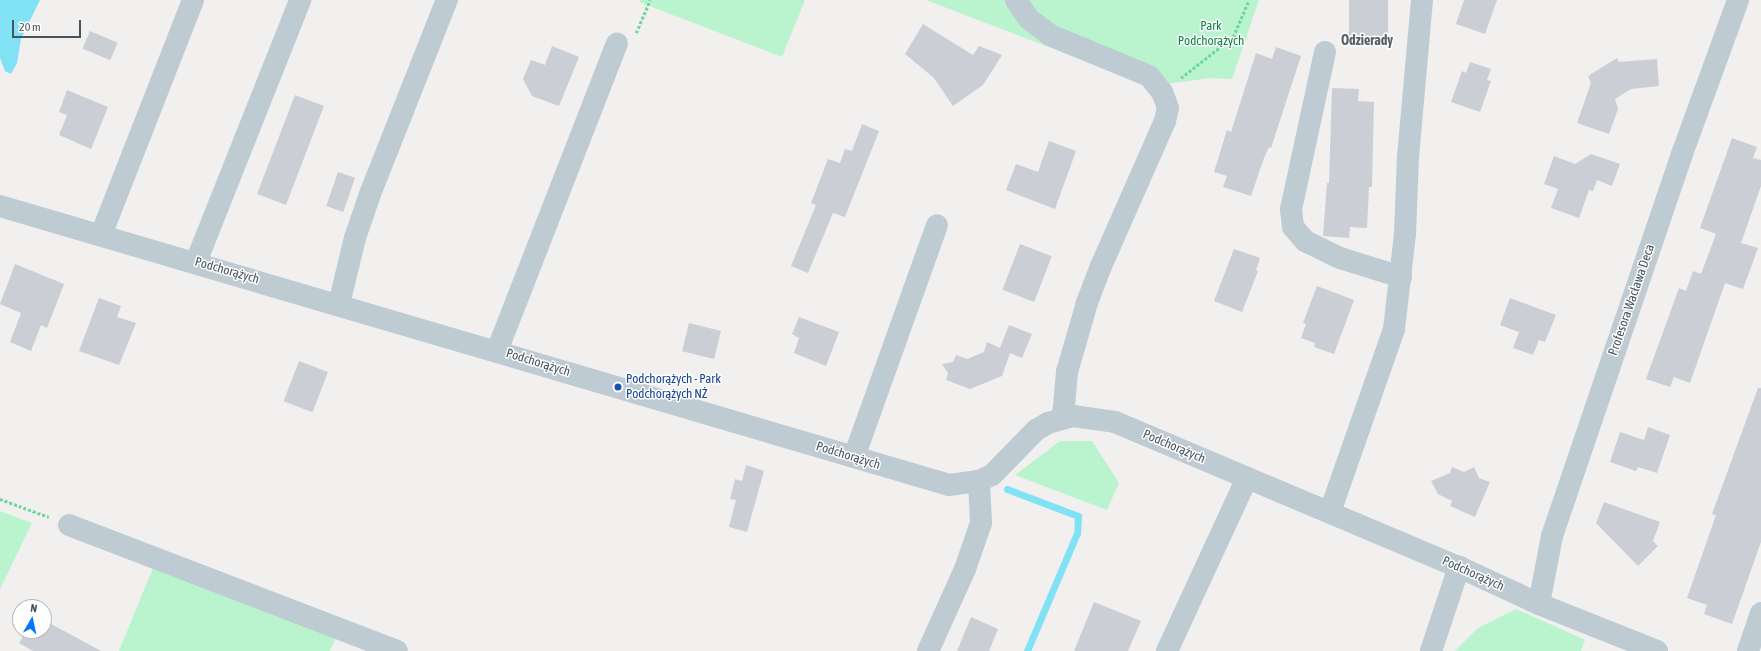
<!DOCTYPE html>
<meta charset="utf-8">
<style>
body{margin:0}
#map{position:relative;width:1761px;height:651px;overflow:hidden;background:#f2efef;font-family:"Asap Condensed",sans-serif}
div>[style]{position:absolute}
.green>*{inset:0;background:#b9f4ce}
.water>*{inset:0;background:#81e2f6}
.stream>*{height:7px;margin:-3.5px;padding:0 3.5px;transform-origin:3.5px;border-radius:3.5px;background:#81e2f6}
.building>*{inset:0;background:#cbced5;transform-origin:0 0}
.path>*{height:2.5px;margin-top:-1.25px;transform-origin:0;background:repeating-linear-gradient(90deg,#6dd79f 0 3px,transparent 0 5px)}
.minor>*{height:22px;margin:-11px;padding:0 11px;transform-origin:11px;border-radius:11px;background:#becbd3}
.dots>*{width:11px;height:11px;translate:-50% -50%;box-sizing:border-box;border:2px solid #fff;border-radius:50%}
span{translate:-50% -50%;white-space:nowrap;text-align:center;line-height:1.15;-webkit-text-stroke:3px #fff;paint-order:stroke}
.park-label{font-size:13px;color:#0c8444}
.street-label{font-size:13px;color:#45545f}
.transit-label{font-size:13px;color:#164399}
.left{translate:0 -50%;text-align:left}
.neighbourhood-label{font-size:14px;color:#5b6065;font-weight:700}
.north{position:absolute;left:12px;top:599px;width:40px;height:40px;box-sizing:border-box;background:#fff;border:1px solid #b5bbbf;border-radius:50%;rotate:9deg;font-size:11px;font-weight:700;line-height:16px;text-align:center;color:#45545f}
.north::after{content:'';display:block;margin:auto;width:14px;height:18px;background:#0477f8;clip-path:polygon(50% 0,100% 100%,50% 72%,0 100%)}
.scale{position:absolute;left:12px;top:20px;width:69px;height:18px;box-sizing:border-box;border:2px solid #45545f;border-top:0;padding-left:5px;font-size:12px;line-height:14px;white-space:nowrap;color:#45545f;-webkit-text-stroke:3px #fff;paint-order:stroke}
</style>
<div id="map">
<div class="green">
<i style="clip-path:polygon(640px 0,805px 0,782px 57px,639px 2px)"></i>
<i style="clip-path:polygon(926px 0,1259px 0,1232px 79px,1211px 78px,1150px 86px)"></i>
<i style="clip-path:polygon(1060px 441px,1092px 441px,1119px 483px,1107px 510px,1015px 475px)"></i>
<i style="clip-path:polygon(0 511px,32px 523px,0 589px)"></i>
<i style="clip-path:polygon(153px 568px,336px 638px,330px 651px,119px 651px)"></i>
<i style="clip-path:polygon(1516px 609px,1585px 640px,1581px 651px,1455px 651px,1478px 628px)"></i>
</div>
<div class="water">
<i style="clip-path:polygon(0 0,40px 0,21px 39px,17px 63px,11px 74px,5px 71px,0 58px)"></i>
</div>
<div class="stream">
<i style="left:1007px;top:489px;width:76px;rotate:20.8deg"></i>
<i style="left:1078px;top:516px;width:17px;rotate:93deg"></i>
<i style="left:1077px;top:533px;width:128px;rotate:113deg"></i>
</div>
<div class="building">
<i style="left:1349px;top:0;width:39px;height:42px"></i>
<i style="clip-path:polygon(1464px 0,1497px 0,1485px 34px,1456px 24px)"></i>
<i style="clip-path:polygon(923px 24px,973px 55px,979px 46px,1002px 55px,983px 85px,953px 106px,934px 78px,905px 54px)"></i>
<i style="left:90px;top:31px;width:30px;height:19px;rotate:23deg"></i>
<i style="clip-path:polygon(552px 46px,579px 57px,559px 106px,532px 96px,523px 79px,531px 60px,545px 65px)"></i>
<i style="clip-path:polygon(1276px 47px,1301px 56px,1271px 148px,1269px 147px,1264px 158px,1251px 196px,1223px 187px,1227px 176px,1214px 172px,1227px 130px,1231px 132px,1256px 53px,1272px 59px)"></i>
<i style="clip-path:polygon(1617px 58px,1619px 62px,1657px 59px,1659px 86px,1631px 89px,1615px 99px,1618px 109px,1609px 134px,1577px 123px,1591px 83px,1588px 76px)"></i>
<i style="clip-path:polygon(1470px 62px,1491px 69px,1487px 80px,1491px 81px,1480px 112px,1451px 102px,1462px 71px,1466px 73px)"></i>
<i style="clip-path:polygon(1332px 88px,1359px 89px,1358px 101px,1374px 102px,1372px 187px,1369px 187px,1367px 228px,1350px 227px,1349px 238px,1323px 236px,1327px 183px,1329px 183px)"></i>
<i style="clip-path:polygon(67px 90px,108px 107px,91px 149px,59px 135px,67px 115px,59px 112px)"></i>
<i style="left:295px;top:95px;width:31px;height:106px;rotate:21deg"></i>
<i style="clip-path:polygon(862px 124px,879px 131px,845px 217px,833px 213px,808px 273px,791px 266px,816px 205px,811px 203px,828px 159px,840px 163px,845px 149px,852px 151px)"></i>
<i style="clip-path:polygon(1732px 138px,1757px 147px,1753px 158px,1761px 160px,1761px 186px,1741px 243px,1758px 248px,1743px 289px,1725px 283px,1690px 383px,1674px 377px,1670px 387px,1646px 379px,1679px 288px,1686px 291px,1693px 271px,1701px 274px,1716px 234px,1700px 228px)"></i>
<i style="clip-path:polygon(1049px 141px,1076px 151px,1055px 209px,1006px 190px,1016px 164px,1038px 172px)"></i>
<i style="clip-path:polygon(1591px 154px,1620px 164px,1612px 186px,1597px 180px,1593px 191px,1589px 190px,1579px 218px,1551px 208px,1558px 189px,1544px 184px,1554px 156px,1575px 164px)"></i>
<i style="left:338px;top:172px;width:18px;height:36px;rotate:19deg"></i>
<i style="left:1020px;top:244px;width:34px;height:49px;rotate:21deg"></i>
<i style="clip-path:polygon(1234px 249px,1260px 258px,1256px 270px,1258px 271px,1242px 312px,1214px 301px)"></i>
<i style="clip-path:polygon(15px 264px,64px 284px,47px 328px,41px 325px,31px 351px,10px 342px,21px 313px,0 304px)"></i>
<i style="clip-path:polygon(1317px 286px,1354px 300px,1334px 354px,1314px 347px,1315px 343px,1301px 338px,1306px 324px,1303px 323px)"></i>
<i style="clip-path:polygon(99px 298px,121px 306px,117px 317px,136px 323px,119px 365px,79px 351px)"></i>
<i style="clip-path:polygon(1510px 298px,1556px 315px,1545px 342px,1539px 340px,1533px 355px,1513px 348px,1519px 332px,1500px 325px)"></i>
<i style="clip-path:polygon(799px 317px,839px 332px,826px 366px,794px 353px,799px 338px,792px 334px)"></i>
<i style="left:689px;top:323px;width:33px;height:29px;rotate:14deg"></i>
<i style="clip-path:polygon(1009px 325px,1032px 334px,1022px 358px,1010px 353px,1002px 376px,970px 389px,946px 380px,948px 373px,942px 364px,953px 362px,956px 355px,967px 359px,984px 352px,987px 342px,1000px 348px)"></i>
<i style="left:299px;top:361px;width:31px;height:43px;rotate:21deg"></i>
<i style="clip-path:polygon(1758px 388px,1761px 388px,1761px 542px,1732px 624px,1704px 614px,1707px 605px,1687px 598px,1716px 515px,1712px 514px)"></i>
<i style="clip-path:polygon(1648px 427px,1670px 435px,1657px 473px,1638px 467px,1636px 471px,1610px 462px,1620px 432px,1644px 440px)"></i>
<i style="clip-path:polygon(746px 465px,764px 471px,747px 532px,729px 527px,736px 500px,730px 499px,735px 479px,742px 481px)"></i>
<i style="clip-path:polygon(1452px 467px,1464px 472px,1474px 467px,1479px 478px,1490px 482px,1475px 517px,1450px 506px,1452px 501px,1438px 494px,1431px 481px,1450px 473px)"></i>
<i style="clip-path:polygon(1604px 502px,1660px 522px,1653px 541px,1658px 546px,1638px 566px,1596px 523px)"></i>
<i style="clip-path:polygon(1094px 602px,1141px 621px,1128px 651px,1074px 651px)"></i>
<i style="clip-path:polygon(971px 617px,998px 629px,989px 651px,957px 651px)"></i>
<i style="clip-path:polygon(44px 620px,101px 651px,33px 651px,19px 643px,26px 631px,44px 631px)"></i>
</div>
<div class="path">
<i style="left:636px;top:33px;width:36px;rotate:-67deg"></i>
<i style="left:1181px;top:78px;width:66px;rotate:-38.3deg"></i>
<i style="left:1233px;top:37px;width:40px;rotate:-66.6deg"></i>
<i style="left:0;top:499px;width:52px;rotate:20.2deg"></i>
</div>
<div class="minor">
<i style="left:1016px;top:0;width:23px;rotate:56deg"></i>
<i style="left:1029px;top:19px;width:26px;rotate:37deg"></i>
<i style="left:1050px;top:35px;width:107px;rotate:22.5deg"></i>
<i style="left:1149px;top:76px;width:21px;rotate:51deg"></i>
<i style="left:1162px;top:92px;width:17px;rotate:69deg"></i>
<i style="left:1168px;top:108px;width:13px;rotate:103deg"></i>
<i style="left:1165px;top:121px;width:158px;rotate:113.8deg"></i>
<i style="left:1101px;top:266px;width:40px;rotate:111deg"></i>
<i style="left:1087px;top:303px;width:72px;rotate:106.2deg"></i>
<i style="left:1067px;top:372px;width:45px;rotate:95.1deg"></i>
<i style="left:1325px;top:52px;width:161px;rotate:102.2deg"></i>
<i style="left:1291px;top:209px;width:18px;rotate:84deg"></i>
<i style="left:1293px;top:227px;width:18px;rotate:49deg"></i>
<i style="left:1305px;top:241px;width:39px;rotate:26deg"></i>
<i style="left:1340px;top:258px;width:64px;rotate:17.3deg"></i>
<i style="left:0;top:206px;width:989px;rotate:16.38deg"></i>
<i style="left:949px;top:485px;width:30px;rotate:-8deg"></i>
<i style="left:979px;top:481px;width:14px;rotate:-25deg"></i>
<i style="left:992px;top:475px;width:63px;rotate:-45.6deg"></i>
<i style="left:1036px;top:430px;width:14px;rotate:-30deg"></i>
<i style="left:1048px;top:423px;width:26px;rotate:-16deg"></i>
<i style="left:1073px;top:416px;width:42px;rotate:8.1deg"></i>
<i style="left:1115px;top:422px;width:373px;rotate:22.9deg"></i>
<i style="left:1459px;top:567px;width:88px;rotate:24.8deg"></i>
<i style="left:1539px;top:604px;width:127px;rotate:21.7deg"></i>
<i style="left:101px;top:235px;width:252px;rotate:-68.6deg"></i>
<i style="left:196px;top:262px;width:282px;rotate:-68.3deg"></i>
<i style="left:339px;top:304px;width:68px;rotate:-76.4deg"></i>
<i style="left:355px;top:238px;width:46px;rotate:-71.2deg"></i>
<i style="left:370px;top:194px;width:209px;rotate:-68.4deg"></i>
<i style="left:497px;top:351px;width:330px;rotate:-68.7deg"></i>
<i style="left:854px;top:457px;width:246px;rotate:-70.3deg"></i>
<i style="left:1330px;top:512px;width:194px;rotate:-70.7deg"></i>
<i style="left:1394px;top:329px;width:96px;rotate:-83.4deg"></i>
<i style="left:1405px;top:234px;width:77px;rotate:-87.8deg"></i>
<i style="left:1408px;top:157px;width:158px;rotate:-84.9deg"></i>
<i style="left:69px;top:525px;width:351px;rotate:21deg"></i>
<i style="left:1539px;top:604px;width:69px;rotate:-79.2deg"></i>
<i style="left:1552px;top:536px;width:404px;rotate:-71.2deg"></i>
<i style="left:1682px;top:154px;width:164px;rotate:-70deg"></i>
<i style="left:928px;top:651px;width:90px;rotate:-65.7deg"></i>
<i style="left:965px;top:569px;width:49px;rotate:-70.8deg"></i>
<i style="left:981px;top:523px;width:42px;rotate:-92.7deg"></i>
<i style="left:1167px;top:651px;width:191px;rotate:-65.2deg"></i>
<i style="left:1431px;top:651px;width:89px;rotate:-71.6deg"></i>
<i style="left:1748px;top:651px;width:40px;rotate:-71.1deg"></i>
</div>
<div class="dots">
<i style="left:618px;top:387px;background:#1a4fb4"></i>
</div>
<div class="park-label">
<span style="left:1211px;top:34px">Park<br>Podchorążych</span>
</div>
<div class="street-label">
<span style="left:227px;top:271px;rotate:16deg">Podchorążych</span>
<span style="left:1632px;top:300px;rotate:-71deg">Profesora Wacława Deca</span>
<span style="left:538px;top:363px;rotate:17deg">Podchorążych</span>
<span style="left:1174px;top:447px;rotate:23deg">Podchorążych</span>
<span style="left:848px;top:456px;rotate:17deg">Podchorążych</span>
<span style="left:1473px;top:574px;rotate:24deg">Podchorążych</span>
</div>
<div class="transit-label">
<span class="left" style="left:626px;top:387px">Podchorążych - Park<br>Podchorążych NŻ</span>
</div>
<div class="neighbourhood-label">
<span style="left:1367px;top:40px">Odzierady</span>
</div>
<div class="north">N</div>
<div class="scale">20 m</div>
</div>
